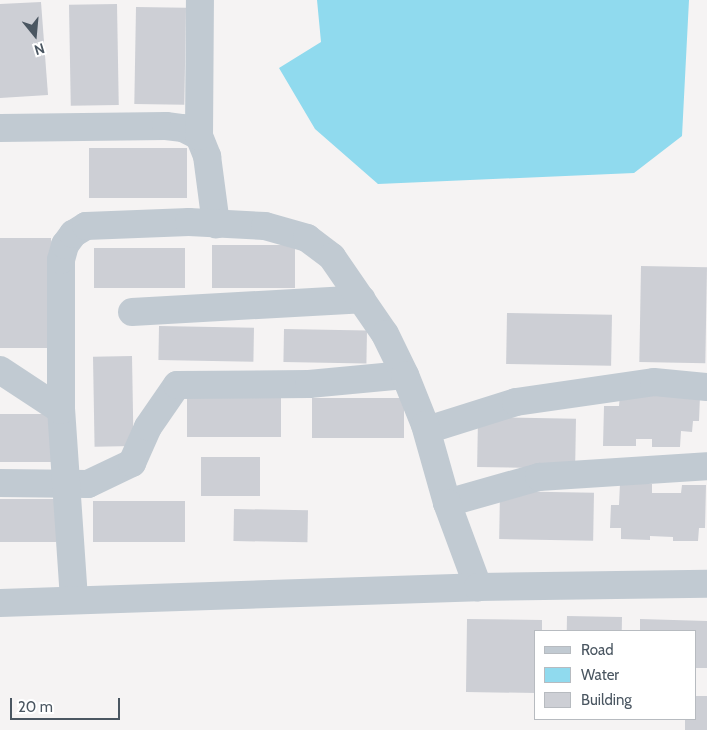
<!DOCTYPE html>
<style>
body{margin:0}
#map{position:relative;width:707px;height:730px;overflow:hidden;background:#f5f3f3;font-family:Cabin,sans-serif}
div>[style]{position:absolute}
.water>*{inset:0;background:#90daee}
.building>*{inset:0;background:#cdcfd5;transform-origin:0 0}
.minor>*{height:28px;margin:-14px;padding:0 14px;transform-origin:14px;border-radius:14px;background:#c1cad2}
span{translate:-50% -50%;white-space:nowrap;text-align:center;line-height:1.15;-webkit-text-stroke:5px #fff;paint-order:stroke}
.legend{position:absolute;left:534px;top:630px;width:162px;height:90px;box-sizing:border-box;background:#fff;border:1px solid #b7bbc0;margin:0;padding:6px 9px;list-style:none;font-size:15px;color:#4a5661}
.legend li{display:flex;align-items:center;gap:10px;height:25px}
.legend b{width:25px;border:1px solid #b7bbc0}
.north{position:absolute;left:10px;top:10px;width:50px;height:50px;-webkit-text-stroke:4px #fff;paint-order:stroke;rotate:163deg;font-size:14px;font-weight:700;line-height:20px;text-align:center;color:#4a5661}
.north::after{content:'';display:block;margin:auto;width:18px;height:22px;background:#4a5661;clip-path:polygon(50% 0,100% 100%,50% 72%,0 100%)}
.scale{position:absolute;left:10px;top:698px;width:110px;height:22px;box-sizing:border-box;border:2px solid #4a5661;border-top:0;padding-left:6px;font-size:15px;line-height:18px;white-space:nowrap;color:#4a5661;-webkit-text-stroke:4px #fff;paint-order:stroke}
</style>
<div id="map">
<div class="water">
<i style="clip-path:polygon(317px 0,689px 0,682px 136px,634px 173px,378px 184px,315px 129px,279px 68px,321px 42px)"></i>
</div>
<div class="building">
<i style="clip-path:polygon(41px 2px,48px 95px,0 98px,0 4px)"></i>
<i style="left:117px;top:4px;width:101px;height:48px;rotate:89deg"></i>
<i style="left:136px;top:7px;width:50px;height:97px;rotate:1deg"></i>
<i style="left:89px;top:148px;width:98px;height:50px"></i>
<i style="left:0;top:238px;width:51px;height:110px"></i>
<i style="left:212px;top:245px;width:83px;height:43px"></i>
<i style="left:94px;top:248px;width:91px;height:40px"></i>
<i style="left:641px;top:266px;width:66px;height:96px;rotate:1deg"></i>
<i style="left:507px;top:313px;width:105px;height:51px;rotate:1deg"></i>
<i style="left:159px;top:326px;width:95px;height:34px;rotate:1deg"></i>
<i style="left:284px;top:329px;width:83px;height:33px;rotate:1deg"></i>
<i style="left:132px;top:356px;width:90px;height:39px;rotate:89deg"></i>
<i style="clip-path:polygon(620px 395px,700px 396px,699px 421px,693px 421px,692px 432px,681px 431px,680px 447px,652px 447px,652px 439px,636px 439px,636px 446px,603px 446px,604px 406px,619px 406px)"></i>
<i style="left:187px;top:396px;width:94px;height:41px"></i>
<i style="left:312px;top:398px;width:92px;height:40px"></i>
<i style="left:0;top:414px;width:59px;height:48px"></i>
<i style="left:478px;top:417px;width:98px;height:50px;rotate:1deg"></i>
<i style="left:201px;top:457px;width:59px;height:39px"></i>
<i style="clip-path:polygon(620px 483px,652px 484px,652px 493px,681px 493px,682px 485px,706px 485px,705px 528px,699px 528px,698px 541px,673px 541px,673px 537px,650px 536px,650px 540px,621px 539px,621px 528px,610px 528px,611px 505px,619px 505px)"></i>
<i style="left:500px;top:491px;width:94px;height:48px;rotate:1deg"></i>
<i style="left:0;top:499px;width:56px;height:43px"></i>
<i style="left:93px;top:501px;width:92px;height:41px"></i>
<i style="left:234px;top:509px;width:74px;height:32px;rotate:1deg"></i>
<i style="left:567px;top:616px;width:55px;height:15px;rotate:1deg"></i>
<i style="clip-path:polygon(467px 619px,542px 620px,542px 631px,536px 631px,536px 693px,466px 692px)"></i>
<i style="clip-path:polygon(640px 619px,707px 621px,707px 668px,696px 668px,696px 631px,640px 631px)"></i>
<i style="clip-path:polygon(696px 696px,707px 696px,707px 730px,685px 730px,685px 719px,696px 719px)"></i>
</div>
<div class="minor">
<i style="left:0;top:128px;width:166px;rotate:-0.7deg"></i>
<i style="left:166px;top:126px;width:17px;rotate:7deg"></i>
<i style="left:183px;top:128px;width:18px;rotate:27deg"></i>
<i style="left:199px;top:136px;width:22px;rotate:68deg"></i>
<i style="left:207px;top:156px;width:69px;rotate:82.5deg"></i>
<i style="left:199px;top:136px;width:136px;rotate:-89.6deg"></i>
<i style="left:132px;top:312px;width:230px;rotate:-3.2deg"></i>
<i style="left:0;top:370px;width:73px;rotate:33.3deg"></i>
<i style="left:427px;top:430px;width:93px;rotate:-17.5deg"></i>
<i style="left:516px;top:402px;width:139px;rotate:-8.2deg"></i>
<i style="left:654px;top:382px;width:53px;rotate:5.4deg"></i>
<i style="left:0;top:483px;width:88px;rotate:0.7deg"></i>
<i style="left:88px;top:484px;width:49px;rotate:-25.5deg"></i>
<i style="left:132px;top:463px;width:39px;rotate:-66deg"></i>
<i style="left:148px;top:427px;width:51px;rotate:-55.4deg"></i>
<i style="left:177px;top:385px;width:132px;rotate:-0.4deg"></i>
<i style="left:309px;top:384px;width:96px;rotate:-5.4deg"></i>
<i style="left:447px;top:503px;width:96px;rotate:-15.8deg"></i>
<i style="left:539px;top:477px;width:168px;rotate:-3.7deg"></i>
<i style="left:74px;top:599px;width:189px;rotate:-93.9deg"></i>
<i style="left:61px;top:410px;width:150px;rotate:-90deg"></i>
<i style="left:61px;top:260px;width:16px;rotate:-75deg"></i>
<i style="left:65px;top:245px;width:14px;rotate:-54deg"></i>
<i style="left:73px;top:234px;width:15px;rotate:-32deg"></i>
<i style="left:86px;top:226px;width:103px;rotate:-2.2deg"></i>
<i style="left:189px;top:222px;width:76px;rotate:3deg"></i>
<i style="left:265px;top:226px;width:44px;rotate:15.9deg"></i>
<i style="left:307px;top:238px;width:31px;rotate:37deg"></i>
<i style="left:332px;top:257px;width:93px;rotate:55.5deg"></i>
<i style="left:385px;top:334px;width:46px;rotate:64deg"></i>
<i style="left:405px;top:375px;width:54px;rotate:68.2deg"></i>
<i style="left:425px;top:425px;width:81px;rotate:74.2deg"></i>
<i style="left:447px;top:503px;width:90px;rotate:69.7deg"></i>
<i style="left:0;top:603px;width:478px;rotate:-1.9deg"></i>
<i style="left:478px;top:587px;width:229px;rotate:-0.8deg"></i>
</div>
<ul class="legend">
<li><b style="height:6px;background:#c1cad2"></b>Road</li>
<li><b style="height:14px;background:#90daee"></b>Water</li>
<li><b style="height:14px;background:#cdcfd5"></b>Building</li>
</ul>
<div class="north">N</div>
<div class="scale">20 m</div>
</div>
